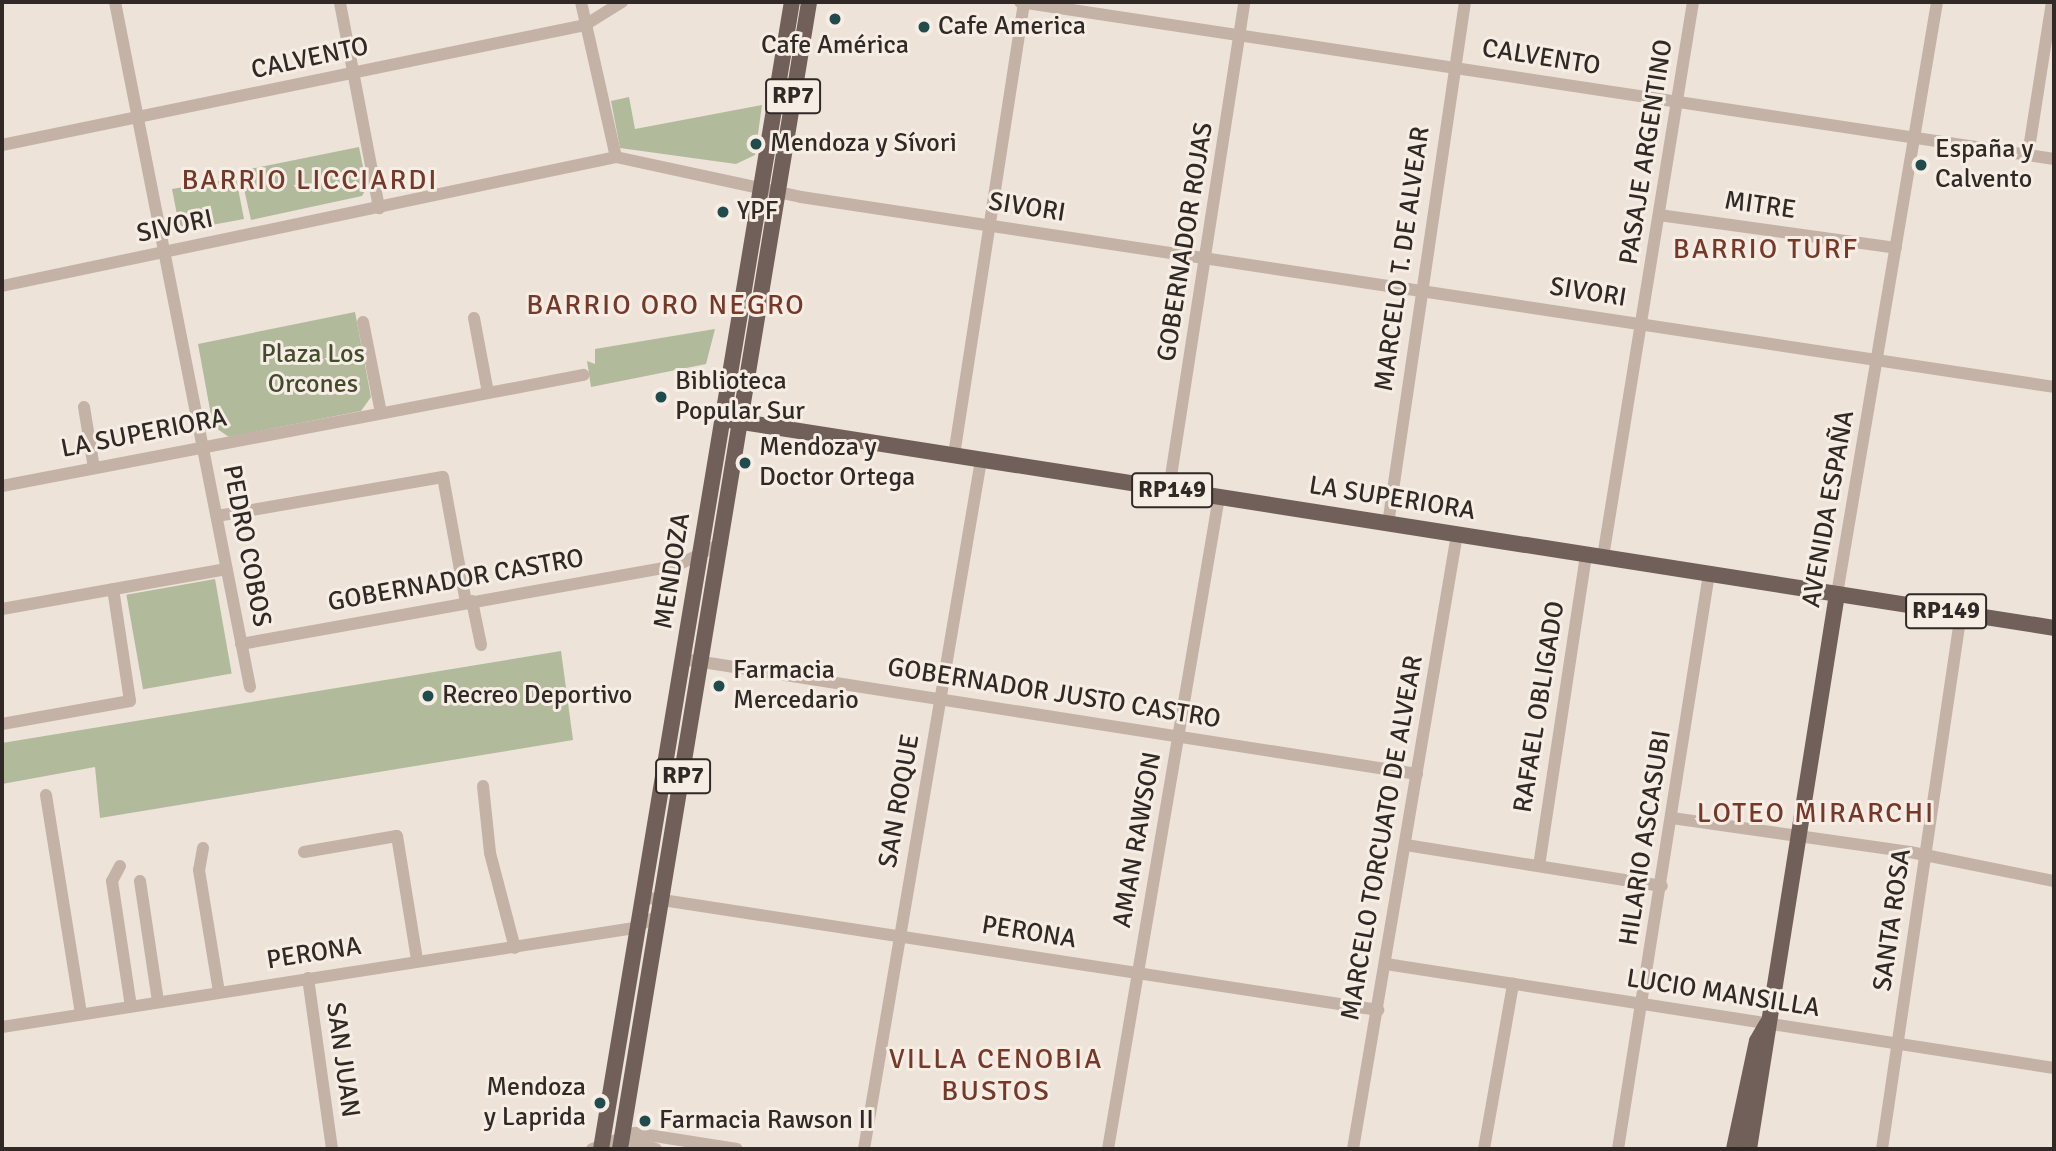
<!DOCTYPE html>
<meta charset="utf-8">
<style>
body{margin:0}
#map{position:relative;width:2056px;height:1151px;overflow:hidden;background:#ede3d9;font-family:Signika,sans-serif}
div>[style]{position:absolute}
.green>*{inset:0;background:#b1ba9b;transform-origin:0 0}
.minor>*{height:12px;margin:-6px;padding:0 6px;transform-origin:6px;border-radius:6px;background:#c4b2a7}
.major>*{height:16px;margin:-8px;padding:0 8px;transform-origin:8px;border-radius:8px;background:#716059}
.dots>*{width:19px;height:19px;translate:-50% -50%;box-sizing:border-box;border:4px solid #f6ede4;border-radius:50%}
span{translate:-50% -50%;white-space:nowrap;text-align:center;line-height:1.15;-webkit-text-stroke:6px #f6ede4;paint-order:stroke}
.shield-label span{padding:2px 5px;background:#f6ede4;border:2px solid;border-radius:5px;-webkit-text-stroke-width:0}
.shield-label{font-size:24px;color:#312926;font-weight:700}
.poi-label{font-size:26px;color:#312926}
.left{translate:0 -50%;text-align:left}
.right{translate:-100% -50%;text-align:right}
.street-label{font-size:26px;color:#312926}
.park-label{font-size:26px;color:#424c2d}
.neighbourhood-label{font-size:28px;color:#763829;letter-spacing:2px}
.frame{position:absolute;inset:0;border:4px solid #312926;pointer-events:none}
</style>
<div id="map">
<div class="green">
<i style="clip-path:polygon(629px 97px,635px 129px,762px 105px,755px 155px,736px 164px,620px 148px,611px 101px)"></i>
<i style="clip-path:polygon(359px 147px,367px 187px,362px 196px,251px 220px,240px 171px)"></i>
<i style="clip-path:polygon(236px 178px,244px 219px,190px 229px,179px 225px,172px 189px)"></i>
<i style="clip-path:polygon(355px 312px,371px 397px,361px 411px,229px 437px,213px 426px,198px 344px)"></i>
<i style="clip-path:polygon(715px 329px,706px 364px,591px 387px,587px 361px,595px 364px,595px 349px)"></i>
<i style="left:215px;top:579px;width:96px;height:90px;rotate:80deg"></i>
<i style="clip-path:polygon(561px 651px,573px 740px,100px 818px,95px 767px,2px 784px,2px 743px)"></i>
</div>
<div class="minor">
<i style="left:115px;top:2px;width:698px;rotate:78.85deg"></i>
<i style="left:581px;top:2px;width:159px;rotate:77.3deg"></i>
<i style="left:1020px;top:2px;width:1046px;rotate:8.63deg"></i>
<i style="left:340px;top:3px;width:209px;rotate:79.2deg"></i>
<i style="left:2px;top:145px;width:595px;rotate:-11.63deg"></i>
<i style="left:585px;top:25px;width:44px;rotate:-31.9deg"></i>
<i style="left:2028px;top:155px;width:155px;rotate:-81.1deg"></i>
<i style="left:1659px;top:215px;width:239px;rotate:7.9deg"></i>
<i style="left:2px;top:286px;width:627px;rotate:-11.87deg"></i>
<i style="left:616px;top:157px;width:189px;rotate:12.2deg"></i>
<i style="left:801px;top:197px;width:1267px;rotate:8.62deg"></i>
<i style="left:474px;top:318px;width:76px;rotate:79.4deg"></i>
<i style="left:363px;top:322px;width:93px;rotate:78.8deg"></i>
<i style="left:84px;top:407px;width:62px;rotate:80.7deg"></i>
<i style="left:954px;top:455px;width:458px;rotate:-81.2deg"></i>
<i style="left:2px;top:486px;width:592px;rotate:-10.82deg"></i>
<i style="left:1169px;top:489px;width:493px;rotate:-81.2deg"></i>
<i style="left:217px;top:516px;width:229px;rotate:-9.8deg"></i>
<i style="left:443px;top:477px;width:127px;rotate:79.6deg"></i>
<i style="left:1388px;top:524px;width:528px;rotate:-81.61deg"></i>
<i style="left:1603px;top:557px;width:562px;rotate:-80.79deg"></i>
<i style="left:1837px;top:594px;width:600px;rotate:-80.41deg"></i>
<i style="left:472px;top:601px;width:45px;rotate:78.4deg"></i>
<i style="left:2px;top:609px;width:228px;rotate:-10.1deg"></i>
<i style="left:241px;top:644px;width:444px;rotate:-10.2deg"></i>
<i style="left:678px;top:565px;width:49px;rotate:-26.6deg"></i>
<i style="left:683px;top:659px;width:743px;rotate:8.9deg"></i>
<i style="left:2px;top:724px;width:130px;rotate:-10.2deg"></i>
<i style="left:130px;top:701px;width:113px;rotate:-98.6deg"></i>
<i style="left:483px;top:786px;width:67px;rotate:84deg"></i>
<i style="left:490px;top:853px;width:98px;rotate:75.3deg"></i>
<i style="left:46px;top:795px;width:222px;rotate:80.9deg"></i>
<i style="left:1672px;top:818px;width:240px;rotate:8.1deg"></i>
<i style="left:1910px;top:852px;width:147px;rotate:11.4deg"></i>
<i style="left:1406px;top:845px;width:259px;rotate:9.1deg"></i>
<i style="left:203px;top:848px;width:22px;rotate:100deg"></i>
<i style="left:199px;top:870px;width:124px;rotate:80.7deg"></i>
<i style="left:304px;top:852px;width:94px;rotate:-9.8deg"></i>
<i style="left:397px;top:836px;width:126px;rotate:80.8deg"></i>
<i style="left:120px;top:866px;width:17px;rotate:118deg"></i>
<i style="left:112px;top:881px;width:126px;rotate:81.4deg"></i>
<i style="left:1539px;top:866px;width:315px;rotate:-81.4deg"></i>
<i style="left:140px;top:881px;width:122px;rotate:81.5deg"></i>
<i style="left:643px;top:897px;width:744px;rotate:8.74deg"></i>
<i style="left:1386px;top:964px;width:676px;rotate:8.85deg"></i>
<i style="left:308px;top:978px;width:173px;rotate:82deg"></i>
<i style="left:2px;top:1027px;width:640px;rotate:-8.9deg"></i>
<i style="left:634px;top:928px;width:29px;rotate:-27deg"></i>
<i style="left:622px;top:1138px;width:36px;rotate:18deg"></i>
<i style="left:592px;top:1149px;width:46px;rotate:-20.4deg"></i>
<i style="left:635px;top:1133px;width:103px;rotate:8.9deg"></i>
<i style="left:864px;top:1149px;width:699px;rotate:-80.36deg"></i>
<i style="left:1108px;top:1149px;width:661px;rotate:-80.34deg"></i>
<i style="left:1353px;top:1149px;width:624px;rotate:-80.4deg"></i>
<i style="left:1484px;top:1149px;width:168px;rotate:-80deg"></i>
<i style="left:1618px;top:1149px;width:582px;rotate:-81.01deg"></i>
<i style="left:1882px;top:1149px;width:542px;rotate:-81.62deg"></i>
</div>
<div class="major">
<i style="left:723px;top:419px;width:1347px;rotate:8.92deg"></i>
<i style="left:601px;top:1149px;width:1163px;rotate:-80.55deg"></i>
<i style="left:620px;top:1149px;width:1162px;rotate:-80.64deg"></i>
<i style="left:1734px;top:1149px;width:110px;rotate:-78deg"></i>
<i style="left:1757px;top:1041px;width:20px;rotate:-60deg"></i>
<i style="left:1749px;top:1149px;width:562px;rotate:-80.99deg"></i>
</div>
<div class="dots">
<i style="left:835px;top:19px;background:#214c4d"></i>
<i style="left:924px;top:27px;background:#214c4d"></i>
<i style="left:756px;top:144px;background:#214c4d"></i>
<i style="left:1921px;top:165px;background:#214c4d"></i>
<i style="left:723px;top:212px;background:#214c4d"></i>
<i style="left:661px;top:397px;background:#214c4d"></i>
<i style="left:745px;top:463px;background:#214c4d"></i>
<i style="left:719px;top:686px;background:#214c4d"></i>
<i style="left:428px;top:696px;background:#214c4d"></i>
<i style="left:600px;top:1103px;background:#214c4d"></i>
<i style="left:645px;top:1121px;background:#214c4d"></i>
</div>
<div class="shield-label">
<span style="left:793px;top:96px">RP7</span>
<span style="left:1172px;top:490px">RP149</span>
<span style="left:1946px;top:611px">RP149</span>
<span style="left:683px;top:776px">RP7</span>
</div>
<div class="poi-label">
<span class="left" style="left:938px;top:27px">Cafe America</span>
<span style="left:835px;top:46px">Cafe América</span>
<span class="left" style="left:770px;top:144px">Mendoza y Sívori</span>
<span class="left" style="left:1935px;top:165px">España y<br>Calvento</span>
<span class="left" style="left:737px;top:212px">YPF</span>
<span class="left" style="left:675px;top:397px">Biblioteca<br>Popular Sur</span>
<span class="left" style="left:759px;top:463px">Mendoza y<br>Doctor Ortega</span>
<span class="left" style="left:733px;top:686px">Farmacia<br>Mercedario</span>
<span class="left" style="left:442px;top:696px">Recreo Deportivo</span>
<span class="right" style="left:586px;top:1103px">Mendoza<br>y Laprida</span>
<span class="left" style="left:659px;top:1121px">Farmacia Rawson II</span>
</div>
<div class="street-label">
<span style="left:1541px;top:58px;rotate:9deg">CALVENTO</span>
<span style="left:310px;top:59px;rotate:-12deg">CALVENTO</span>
<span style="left:1647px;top:152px;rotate:-81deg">PASAJE ARGENTINO</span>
<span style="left:1760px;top:206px;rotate:8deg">MITRE</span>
<span style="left:1027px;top:208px;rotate:9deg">SIVORI</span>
<span style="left:175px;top:227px;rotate:-12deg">SIVORI</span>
<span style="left:1186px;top:242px;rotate:-81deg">GOBERNADOR ROJAS</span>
<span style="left:1403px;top:259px;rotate:-82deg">MARCELO T. DE ALVEAR</span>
<span style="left:1588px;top:293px;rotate:9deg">SIVORI</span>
<span style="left:144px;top:434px;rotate:-11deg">LA SUPERIORA</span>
<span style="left:1392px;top:499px;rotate:9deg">LA SUPERIORA</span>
<span style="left:1829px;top:509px;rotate:-80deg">AVENIDA ESPAÑA</span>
<span style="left:246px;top:546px;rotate:79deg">PEDRO COBOS</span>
<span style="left:673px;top:571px;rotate:-81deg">MENDOZA</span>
<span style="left:456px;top:581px;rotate:-10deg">GOBERNADOR CASTRO</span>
<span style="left:1054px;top:694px;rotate:9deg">GOBERNADOR JUSTO CASTRO</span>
<span style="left:1540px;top:707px;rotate:-81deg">RAFAEL OBLIGADO</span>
<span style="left:900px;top:801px;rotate:-80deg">SAN ROQUE</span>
<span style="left:1383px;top:838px;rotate:-80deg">MARCELO TORCUATO DE ALVEAR</span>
<span style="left:1646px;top:838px;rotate:-81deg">HILARIO ASCASUBI</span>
<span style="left:1138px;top:840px;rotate:-80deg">AMAN RAWSON</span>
<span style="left:1893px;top:920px;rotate:-82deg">SANTA ROSA</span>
<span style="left:1029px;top:933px;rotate:9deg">PERONA</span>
<span style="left:314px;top:954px;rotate:-9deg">PERONA</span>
<span style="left:1723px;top:994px;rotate:9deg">LUCIO MANSILLA</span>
<span style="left:342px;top:1060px;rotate:82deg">SAN JUAN</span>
</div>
<div class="park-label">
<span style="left:313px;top:370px">Plaza Los<br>Orcones</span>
</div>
<div class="neighbourhood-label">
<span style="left:310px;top:180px">BARRIO LICCIARDI</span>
<span style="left:1766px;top:249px">BARRIO TURF</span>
<span style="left:666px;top:305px">BARRIO ORO NEGRO</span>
<span style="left:1816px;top:813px">LOTEO MIRARCHI</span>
<span style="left:996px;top:1075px">VILLA CENOBIA<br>BUSTOS</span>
</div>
<div class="frame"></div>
</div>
